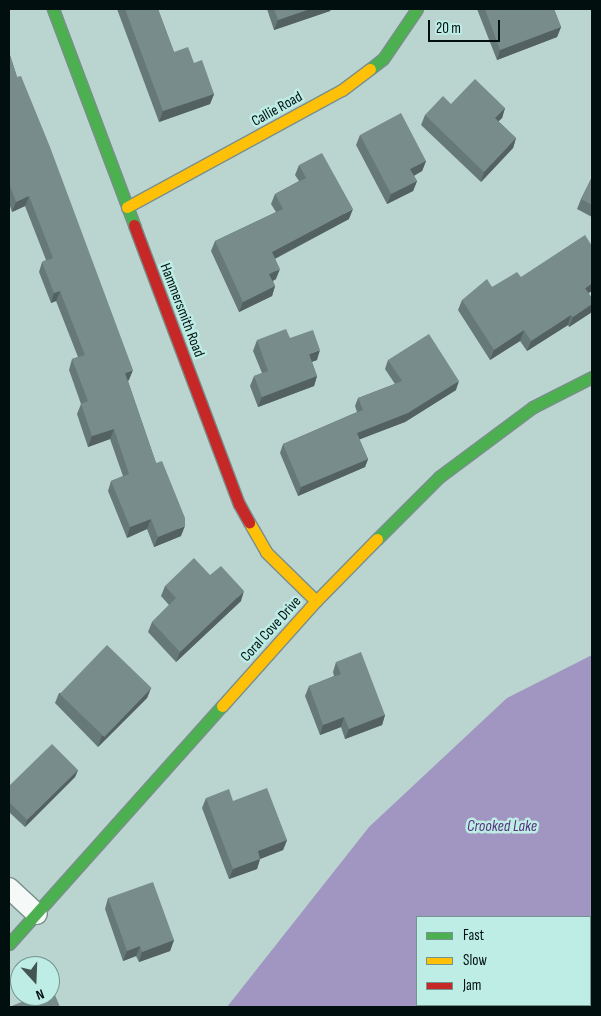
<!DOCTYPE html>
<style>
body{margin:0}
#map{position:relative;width:601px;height:1016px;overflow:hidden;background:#bad4d0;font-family:"Sofia Sans Condensed",sans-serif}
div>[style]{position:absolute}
.water>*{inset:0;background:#a196c1}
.roads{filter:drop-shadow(1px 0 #7a8f8c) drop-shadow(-1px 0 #7a8f8c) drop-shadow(0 1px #7a8f8c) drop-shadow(0 -1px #7a8f8c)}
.street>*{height:20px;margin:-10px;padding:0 10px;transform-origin:10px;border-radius:10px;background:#f5f9f8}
.fast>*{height:11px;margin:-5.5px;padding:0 5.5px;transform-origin:5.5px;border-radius:5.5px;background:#4caf50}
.slow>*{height:11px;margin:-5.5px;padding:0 5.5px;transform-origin:5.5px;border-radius:5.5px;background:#ffc107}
.jam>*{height:11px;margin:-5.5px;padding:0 5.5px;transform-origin:5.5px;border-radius:5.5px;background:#c62828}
.wall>*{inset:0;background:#667878}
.shaded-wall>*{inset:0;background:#536261}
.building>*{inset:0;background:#778c8b;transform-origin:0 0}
span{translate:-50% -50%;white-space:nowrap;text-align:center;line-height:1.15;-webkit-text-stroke:5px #bdede5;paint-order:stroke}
.street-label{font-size:15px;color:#01100e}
.water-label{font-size:16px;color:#57317e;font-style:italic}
.frame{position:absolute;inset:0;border:10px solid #01100e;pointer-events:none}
.legend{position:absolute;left:416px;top:916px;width:175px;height:90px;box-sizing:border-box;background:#bdede5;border:1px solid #72958f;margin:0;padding:6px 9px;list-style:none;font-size:15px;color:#01100e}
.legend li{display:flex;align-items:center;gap:10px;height:25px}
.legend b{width:25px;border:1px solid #72958f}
.north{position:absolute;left:10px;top:956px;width:50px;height:50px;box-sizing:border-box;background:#bdede5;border:1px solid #72958f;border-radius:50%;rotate:160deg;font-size:14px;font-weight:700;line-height:20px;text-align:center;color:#01100e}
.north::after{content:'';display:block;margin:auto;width:18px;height:22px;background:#425552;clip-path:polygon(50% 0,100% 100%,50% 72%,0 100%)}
.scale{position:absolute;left:428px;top:20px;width:72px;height:22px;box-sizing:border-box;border:2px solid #01100e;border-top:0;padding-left:6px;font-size:15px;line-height:18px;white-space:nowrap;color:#01100e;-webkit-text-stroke:4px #bdede5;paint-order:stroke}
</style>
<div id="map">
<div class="water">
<i style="clip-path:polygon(evenodd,592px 655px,592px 1007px,227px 1007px,369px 827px,507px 698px,592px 655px,417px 917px,590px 917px,590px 1005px,417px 1005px,417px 917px)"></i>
</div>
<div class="roads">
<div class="street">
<i style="left:9px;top:888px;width:38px;rotate:43deg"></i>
</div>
<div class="fast">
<i style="left:53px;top:9px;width:231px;rotate:69.4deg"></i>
<i style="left:370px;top:69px;width:16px;rotate:-38deg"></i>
<i style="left:383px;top:59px;width:60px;rotate:-55.8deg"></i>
<i style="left:377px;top:539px;width:88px;rotate:-45deg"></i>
<i style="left:439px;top:477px;width:117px;rotate:-36.7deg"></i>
<i style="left:533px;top:407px;width:66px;rotate:-27deg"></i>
<i style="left:9px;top:944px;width:319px;rotate:-48.2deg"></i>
</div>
<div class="slow">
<i style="left:127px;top:207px;width:245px;rotate:-28.6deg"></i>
<i style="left:342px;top:90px;width:35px;rotate:-37deg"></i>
<i style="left:249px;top:522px;width:34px;rotate:60deg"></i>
<i style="left:266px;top:552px;width:70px;rotate:44.4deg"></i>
<i style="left:222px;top:706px;width:141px;rotate:-48.2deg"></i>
<i style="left:316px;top:601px;width:87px;rotate:-45.5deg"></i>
</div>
<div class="jam">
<i style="left:134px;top:225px;width:298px;rotate:69.4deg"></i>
<i style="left:239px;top:504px;width:21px;rotate:61deg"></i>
</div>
</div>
<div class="wall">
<i style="clip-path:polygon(117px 9px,158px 9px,174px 52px,194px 63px,214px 94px,210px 104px,159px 122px)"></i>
<i style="clip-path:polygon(267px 9px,331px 9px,330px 11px,274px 30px)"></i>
<i style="clip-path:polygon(477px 9px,554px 9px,561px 27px,557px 37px,497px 60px)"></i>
<i style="clip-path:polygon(9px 52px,17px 77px,129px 380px,128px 381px,181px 536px,154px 547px,147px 529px,127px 538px,108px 491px,111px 481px,123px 476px,110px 439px,88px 447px,77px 414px,81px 404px,69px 370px,72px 359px,78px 357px,56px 301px,51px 303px,39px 272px,42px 262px,46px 260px,25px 206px,12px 212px,9px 203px)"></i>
<i style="clip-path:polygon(451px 104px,505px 108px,502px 118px,498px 121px,516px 138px,513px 148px,481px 182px,421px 125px,425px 115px)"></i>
<i style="clip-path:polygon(360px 135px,426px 161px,422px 171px,414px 176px,417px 181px,413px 191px,387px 204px,356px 145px)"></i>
<i style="clip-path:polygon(299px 165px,349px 219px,275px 259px,276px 279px,273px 281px,275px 286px,272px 296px,239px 312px,211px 251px,215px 241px,276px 212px,271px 204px,275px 194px,299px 181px,295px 175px)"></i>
<i style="clip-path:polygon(592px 177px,592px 217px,577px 209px,581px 199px)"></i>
<i style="clip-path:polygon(521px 277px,589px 293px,592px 312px,569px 327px,568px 325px,527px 351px,520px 341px,490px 360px,458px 310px,462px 300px,492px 287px)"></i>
<i style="clip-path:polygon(290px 338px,317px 360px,312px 362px,317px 376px,314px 386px,258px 407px,250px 386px,254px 376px,262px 373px,253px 351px,257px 340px)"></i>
<i style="clip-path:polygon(388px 360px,456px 390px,405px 422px,359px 439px,368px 459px,365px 467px,298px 496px,280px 453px,283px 444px,357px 412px,355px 406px,358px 398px,395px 384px,385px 369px)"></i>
<i style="clip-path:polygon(210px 575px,241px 601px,176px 662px,148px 632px,152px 622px,169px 605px,161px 596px,165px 586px)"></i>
<i style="clip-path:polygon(336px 662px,385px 715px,382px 725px,345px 739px,341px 727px,320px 735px,305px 696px,309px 686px,334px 676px,333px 672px)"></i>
<i style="clip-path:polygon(151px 688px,147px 698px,98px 747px,55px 703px,59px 693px)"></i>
<i style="clip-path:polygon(78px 770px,75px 777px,25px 827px,9px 812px,9px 786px)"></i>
<i style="clip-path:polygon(206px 798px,233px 801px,287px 840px,283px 850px,260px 859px,257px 869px,229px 879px,202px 808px)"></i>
<i style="clip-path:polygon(108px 898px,174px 940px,170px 951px,139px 962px,136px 956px,123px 961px,105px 909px)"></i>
</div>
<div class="shaded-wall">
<i style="clip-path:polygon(310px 9px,331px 9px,330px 11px,274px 30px,278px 20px)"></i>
<i style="clip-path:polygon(561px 27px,557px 37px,497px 60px,500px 50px)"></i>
<i style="clip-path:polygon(214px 94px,210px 104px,159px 122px,163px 111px)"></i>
<i style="clip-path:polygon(505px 108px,502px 118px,492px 128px,495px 118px)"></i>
<i style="clip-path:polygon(516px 138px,513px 148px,481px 182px,484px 172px)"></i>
<i style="clip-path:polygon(426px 161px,422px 171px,407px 179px,410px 169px)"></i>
<i style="clip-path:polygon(417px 181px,413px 191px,387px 204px,391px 194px)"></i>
<i style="clip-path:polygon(29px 196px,25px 206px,12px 212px,16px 202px)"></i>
<i style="clip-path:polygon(353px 209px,349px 219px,268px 262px,272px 252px)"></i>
<i style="clip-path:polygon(280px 269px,276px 279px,266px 284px,269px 274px)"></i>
<i style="clip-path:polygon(592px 283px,592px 291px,581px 298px,585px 288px)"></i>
<i style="clip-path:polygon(275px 286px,272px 296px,239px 312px,243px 302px)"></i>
<i style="clip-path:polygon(60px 291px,56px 301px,51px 303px,54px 293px)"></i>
<i style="clip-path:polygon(592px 304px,592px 312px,569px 327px,573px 317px)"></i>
<i style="clip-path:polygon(571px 315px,568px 325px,527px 351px,531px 341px)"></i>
<i style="clip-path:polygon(524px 330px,520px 341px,490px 360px,494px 350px)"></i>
<i style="clip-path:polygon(320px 350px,317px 360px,305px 364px,309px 354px)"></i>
<i style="clip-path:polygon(133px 370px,129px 380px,122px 383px,125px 373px)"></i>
<i style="clip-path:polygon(317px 376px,314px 386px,258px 407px,262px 397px)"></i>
<i style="clip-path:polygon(459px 381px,456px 390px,405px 422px,353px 442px,357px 433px)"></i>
<i style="clip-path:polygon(114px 429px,110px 439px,88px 447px,92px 436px)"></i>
<i style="clip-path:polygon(368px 459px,365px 467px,298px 496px,301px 487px)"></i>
<i style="clip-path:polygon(151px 519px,147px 529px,127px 538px,130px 527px)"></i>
<i style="clip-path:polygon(185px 526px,181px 536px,154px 547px,158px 537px)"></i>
<i style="clip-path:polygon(244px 591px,241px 601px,176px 662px,180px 652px)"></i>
<i style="clip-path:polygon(151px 688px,147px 698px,98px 747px,102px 736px)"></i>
<i style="clip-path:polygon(385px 715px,382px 725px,345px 739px,349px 729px)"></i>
<i style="clip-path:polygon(344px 717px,341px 727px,320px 735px,323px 725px)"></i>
<i style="clip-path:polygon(78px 770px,75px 777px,25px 827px,27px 820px)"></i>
<i style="clip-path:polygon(287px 840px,283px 850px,260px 859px,257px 869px,229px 879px,233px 869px,258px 851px)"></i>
<i style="clip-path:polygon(174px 940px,170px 951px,139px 962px,142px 952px)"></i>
<i style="clip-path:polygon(140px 946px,136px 956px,123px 961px,127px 951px)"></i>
</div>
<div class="building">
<i style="clip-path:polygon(125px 9px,158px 9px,174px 52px,188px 47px,194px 63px,202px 60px,214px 94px,163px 111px)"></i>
<i style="clip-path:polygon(274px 9px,310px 9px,278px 20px)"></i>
<i style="clip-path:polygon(485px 9px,554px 9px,561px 27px,500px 50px)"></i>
<i style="clip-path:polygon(9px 52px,17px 77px,21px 76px,50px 147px,133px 370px,125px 373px,156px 463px,162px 461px,185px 518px,185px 526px,158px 537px,151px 519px,130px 527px,111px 481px,129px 474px,114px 429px,92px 436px,81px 404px,88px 401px,72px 359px,85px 355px,60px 291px,54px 293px,42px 262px,53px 258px,29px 196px,16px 202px,9px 183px)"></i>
<i style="clip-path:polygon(475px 79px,505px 108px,495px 118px,516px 138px,484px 172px,425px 115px,443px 96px,451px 104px)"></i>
<i style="clip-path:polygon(401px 113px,426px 161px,410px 169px,417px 181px,391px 194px,360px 135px)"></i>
<i style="clip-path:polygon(322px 153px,353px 209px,272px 252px,280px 269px,269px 274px,275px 286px,243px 302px,215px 241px,283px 209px,275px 194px,306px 178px,299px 165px)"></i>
<i style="clip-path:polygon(592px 177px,592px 205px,581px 199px)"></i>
<i style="clip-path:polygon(585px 235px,592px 246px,592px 283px,585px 288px,592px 298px,592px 304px,573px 317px,571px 315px,531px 341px,524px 330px,494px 350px,462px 300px,487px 279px,492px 287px,517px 272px,521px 277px)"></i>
<i style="clip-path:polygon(286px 329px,290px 338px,313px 330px,320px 350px,309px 354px,317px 376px,262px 397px,254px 376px,268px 371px,257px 340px)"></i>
<i style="clip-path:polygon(429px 334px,459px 381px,408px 413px,357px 433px,368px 459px,301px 487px,283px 444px,363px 410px,358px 398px,402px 381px,388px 360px)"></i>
<i style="clip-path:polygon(194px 558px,210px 575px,221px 566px,244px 591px,180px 652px,152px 622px,176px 598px,165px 586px)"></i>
<i style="left:107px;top:645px;width:62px;height:68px;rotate:44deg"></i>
<i style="clip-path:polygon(361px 652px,385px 715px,349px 729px,344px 717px,323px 725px,309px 686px,341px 674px,336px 662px)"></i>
<i style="clip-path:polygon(52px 744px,78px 770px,27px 820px,9px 802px,9px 786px)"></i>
<i style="clip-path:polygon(267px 788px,287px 840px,258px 851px,260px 859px,233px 869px,206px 798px,229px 789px,233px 801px)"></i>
<i style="clip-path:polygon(153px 882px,174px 940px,142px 952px,140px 946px,127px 951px,108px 898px)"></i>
<i style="clip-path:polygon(53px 990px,60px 1007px,9px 1007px,37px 996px,50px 996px,50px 991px)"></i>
</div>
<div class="street-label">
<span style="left:277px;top:109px;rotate:-29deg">Callie Road</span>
<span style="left:182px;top:310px;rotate:69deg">Hammersmith Road</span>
<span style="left:271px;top:629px;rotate:-48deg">Coral Cove Drive</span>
</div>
<div class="water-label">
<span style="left:502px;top:827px">Crooked Lake</span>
</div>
<div class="frame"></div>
<ul class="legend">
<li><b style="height:6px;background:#4caf50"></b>Fast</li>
<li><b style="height:6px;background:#ffc107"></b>Slow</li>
<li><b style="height:6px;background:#c62828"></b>Jam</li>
</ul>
<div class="north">N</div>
<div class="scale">20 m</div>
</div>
